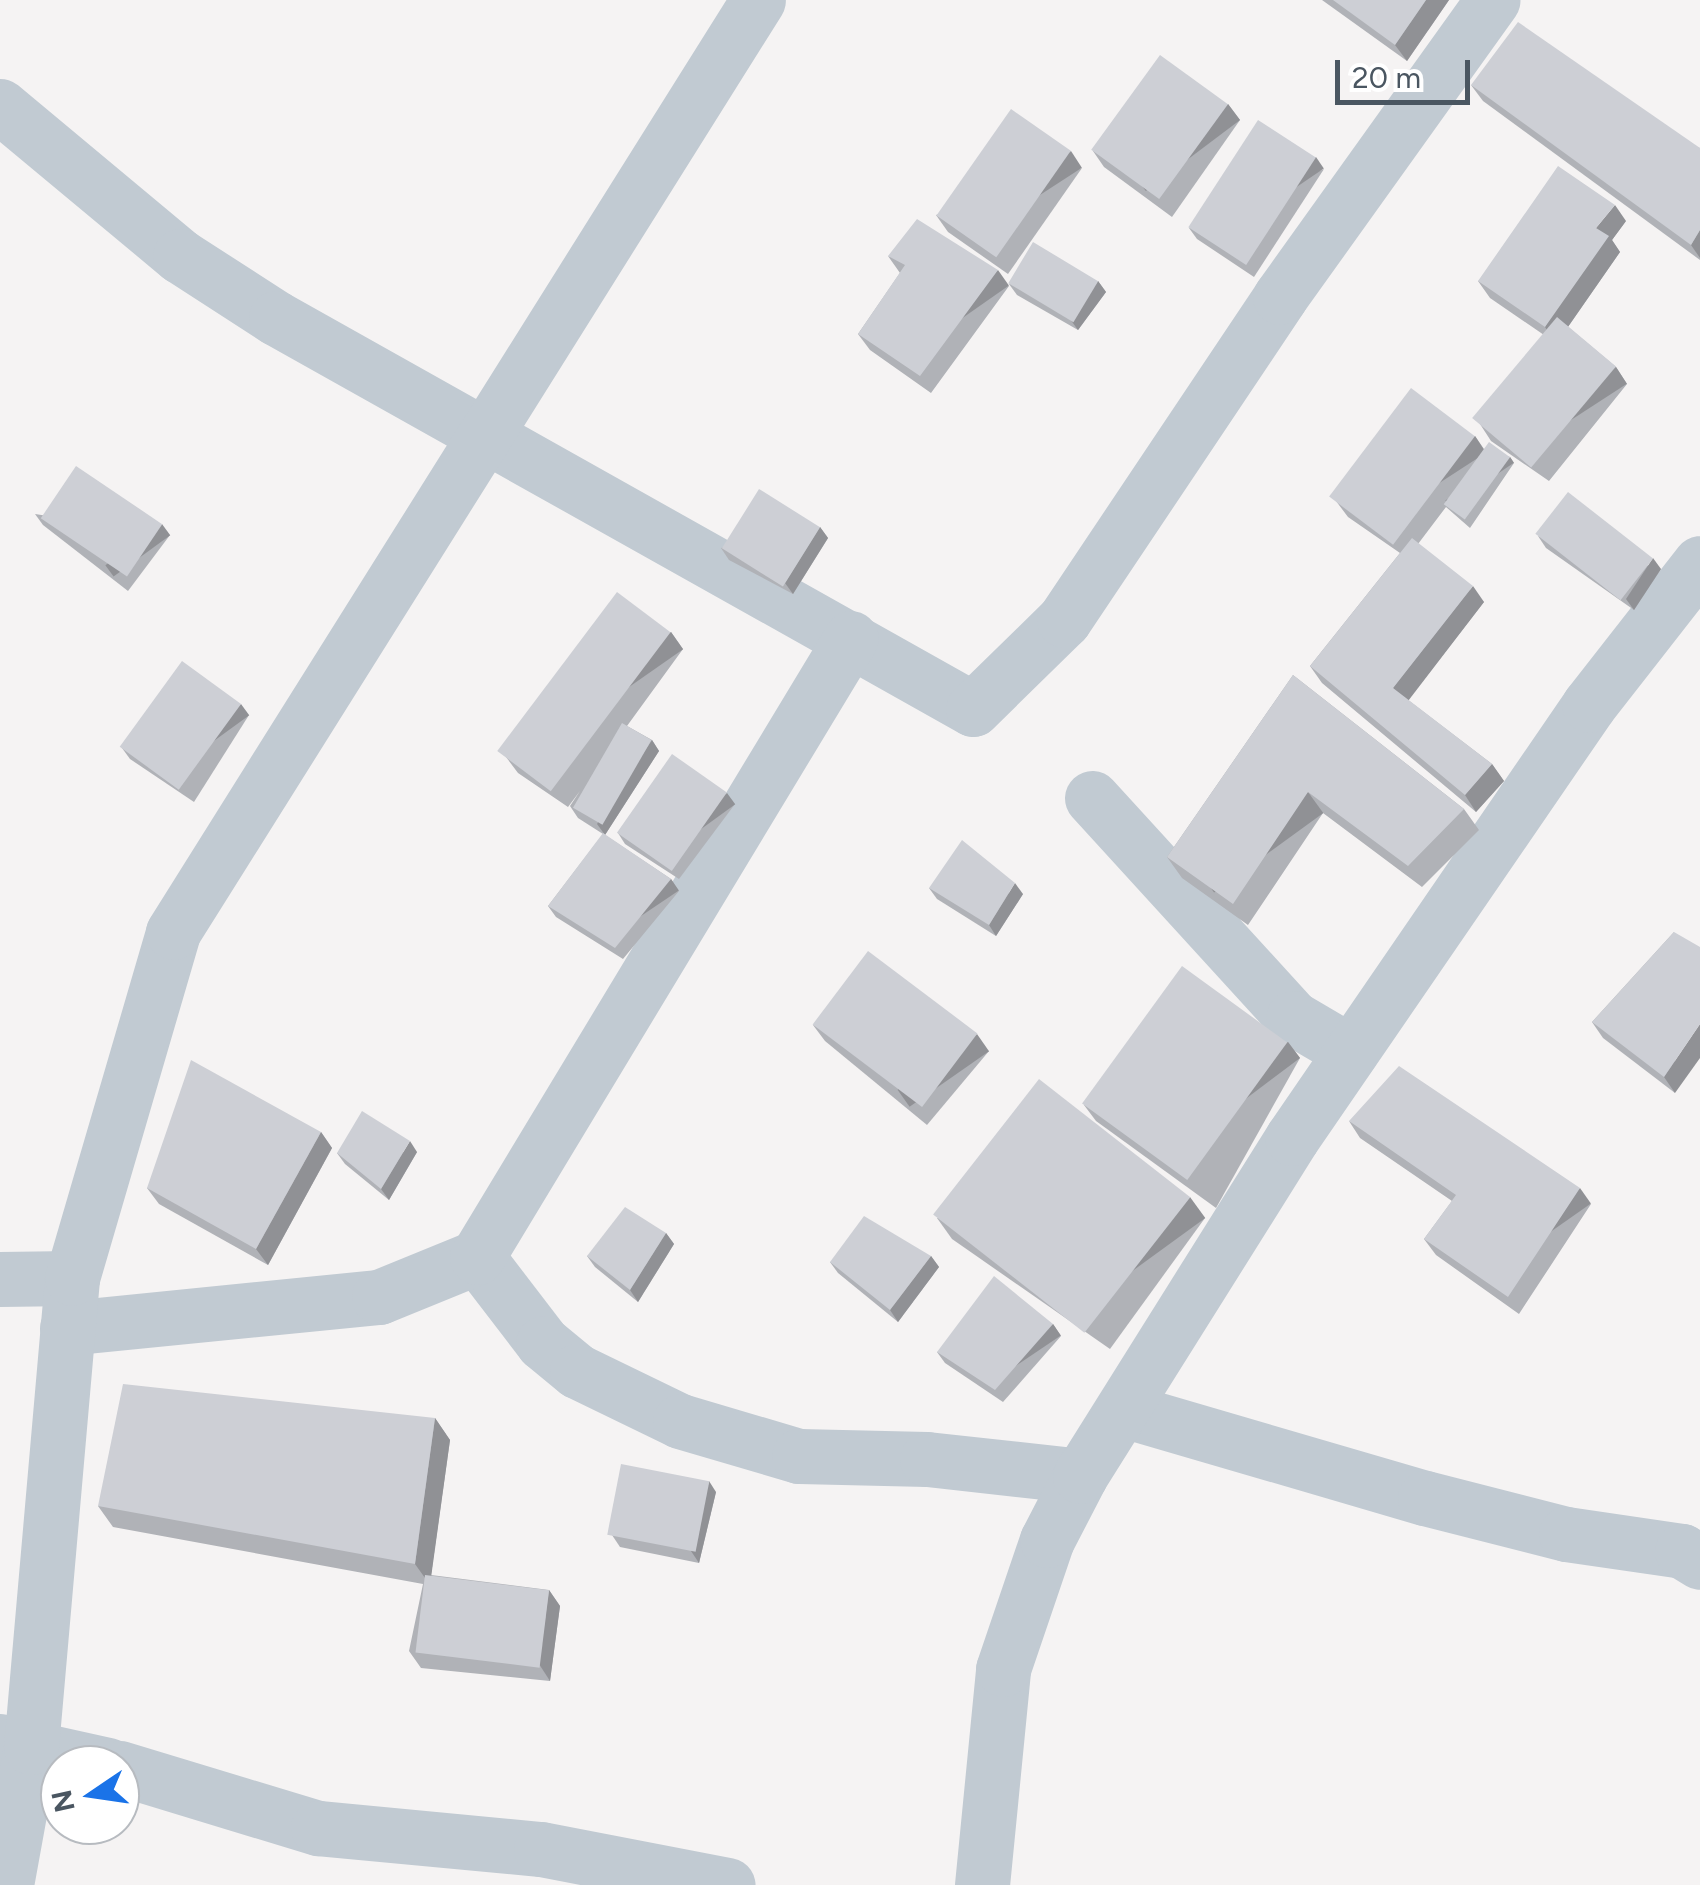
<!DOCTYPE html>
<style>
body{margin:0}
#map{position:relative;width:1700px;height:1885px;overflow:hidden;background:#f5f3f3;font-family:Figtree,sans-serif}
div>[style]{position:absolute}
.minor>*{height:55px;margin:-27.5px;padding:0 27.5px;transform-origin:27.5px;border-radius:27.5px;background:#c1cad2}
.wall>*{inset:0;background:#b0b2b7}
.shaded-wall>*{inset:0;background:#909195;transform-origin:0 0}
.building>*{inset:0;background:#cdcfd5;transform-origin:0 0}
span{translate:-50% -50%;white-space:nowrap;text-align:center;line-height:1.15;-webkit-text-stroke:8px #fff;paint-order:stroke}
.north{position:absolute;left:40px;top:1745px;width:100px;height:100px;box-sizing:border-box;background:#fff;border:2px solid #b7bbc0;border-radius:50%;rotate:257deg;font-size:28px;font-weight:700;line-height:40px;text-align:center;color:#4a5661}
.north::after{content:'';display:block;margin:auto;width:35px;height:45px;background:#1a73e8;clip-path:polygon(50% 0,100% 100%,50% 72%,0 100%)}
.scale{position:absolute;left:1335px;top:60px;width:135px;height:45px;box-sizing:border-box;border:5px solid #4a5661;border-top:0;padding-left:12px;font-size:30px;line-height:35px;white-space:nowrap;color:#4a5661;-webkit-text-stroke:8px #fff;paint-order:stroke}
</style>
<div id="map">
<div class="minor">
<i style="left:0;top:106px;width:234px;rotate:39.8deg"></i>
<i style="left:180px;top:256px;width:114px;rotate:32.9deg"></i>
<i style="left:276px;top:318px;width:799px;rotate:29.29deg"></i>
<i style="left:973px;top:709px;width:127px;rotate:-44.4deg"></i>
<i style="left:1064px;top:620px;width:389px;rotate:-56.2deg"></i>
<i style="left:1280px;top:297px;width:365px;rotate:-54.4deg"></i>
<i style="left:1092px;top:798px;width:298px;rotate:47.6deg"></i>
<i style="left:1293px;top:1018px;width:67px;rotate:30.4deg"></i>
<i style="left:477px;top:1257px;width:108px;rotate:52.5deg"></i>
<i style="left:543px;top:1343px;width:44px;rotate:39.5deg"></i>
<i style="left:577px;top:1371px;width:114px;rotate:25.9deg"></i>
<i style="left:680px;top:1421px;width:124px;rotate:16.4deg"></i>
<i style="left:799px;top:1456px;width:128px;rotate:1.3deg"></i>
<i style="left:927px;top:1459px;width:154px;rotate:6.3deg"></i>
<i style="left:0;top:1279px;width:72px;rotate:-0.8deg"></i>
<i style="left:67px;top:1328px;width:314px;rotate:-5.7deg"></i>
<i style="left:379px;top:1297px;width:106px;rotate:-22.2deg"></i>
<i style="left:477px;top:1257px;width:723px;rotate:-58.86deg"></i>
<i style="left:1127px;top:1411px;width:310px;rotate:16.3deg"></i>
<i style="left:1425px;top:1498px;width:146px;rotate:14.3deg"></i>
<i style="left:1566px;top:1534px;width:117px;rotate:8.3deg"></i>
<i style="left:1682px;top:1551px;width:21px;rotate:31deg"></i>
<i style="left:0;top:1741px;width:111px;rotate:12.5deg"></i>
<i style="left:120px;top:1768px;width:207px;rotate:16.9deg"></i>
<i style="left:318px;top:1828px;width:224px;rotate:5.4deg"></i>
<i style="left:541px;top:1849px;width:190px;rotate:10.9deg"></i>
<i style="left:6px;top:1885px;width:140px;rotate:-79.7deg"></i>
<i style="left:31px;top:1747px;width:471px;rotate:-85deg"></i>
<i style="left:72px;top:1278px;width:360px;rotate:-73.7deg"></i>
<i style="left:173px;top:932px;width:1100px;rotate:-57.88deg"></i>
<i style="left:982px;top:1885px;width:217px;rotate:-84.4deg"></i>
<i style="left:1003px;top:1669px;width:136px;rotate:-71.2deg"></i>
<i style="left:1047px;top:1540px;width:72px;rotate:-62.7deg"></i>
<i style="left:1080px;top:1476px;width:399px;rotate:-57.9deg"></i>
<i style="left:1292px;top:1138px;width:525px;rotate:-55.55deg"></i>
<i style="left:1589px;top:705px;width:180px;rotate:-52deg"></i>
</div>
<div class="wall">
<i style="clip-path:polygon(1322px 0,1449px 0,1407px 61px)"></i>
<i style="clip-path:polygon(1471px 85px,1700px 148px,1700px 260px,1483px 101px)"></i>
<i style="clip-path:polygon(1228px 104px,1240px 120px,1172px 217px,1104px 167px,1093px 151px)"></i>
<i style="clip-path:polygon(1082px 168px,1008px 274px,948px 232px,936px 215px)"></i>
<i style="clip-path:polygon(1324px 169px,1254px 277px,1197px 239px,1189px 228px)"></i>
<i style="clip-path:polygon(1626px 221px,1612px 240px,1620px 252px,1568px 327px,1616px 367px,1627px 384px,1549px 481px,1491px 441px,1480px 424px,1544px 335px,1490px 298px,1478px 281px)"></i>
<i style="clip-path:polygon(888px 256px,1009px 286px,931px 393px,870px 350px,858px 334px,900px 273px)"></i>
<i style="clip-path:polygon(1098px 281px,1106px 292px,1078px 330px,1017px 295px,1009px 284px)"></i>
<i style="clip-path:polygon(1475px 436px,1484px 449px,1510px 457px,1514px 463px,1470px 528px,1446px 507px,1418px 544px,1484px 602px,1408px 700px,1492px 764px,1504px 781px,1476px 812px,1322px 683px,1310px 666px,1400px 553px,1348px 517px,1336px 501px)"></i>
<i style="clip-path:polygon(35px 514px,170px 535px,128px 591px,43px 525px)"></i>
<i style="clip-path:polygon(820px 527px,828px 538px,793px 594px,729px 560px,721px 548px)"></i>
<i style="clip-path:polygon(1538px 536px,1661px 569px,1634px 610px,1546px 548px)"></i>
<i style="clip-path:polygon(671px 632px,683px 649px,627px 726px,652px 740px,659px 751px,605px 835px,671px 879px,679px 891px,623px 959px,556px 917px,548px 906px,603px 834px,578px 818px,570px 806px,580px 791px,568px 807px,518px 773px,506px 757px)"></i>
<i style="clip-path:polygon(1293px 675px,1464px 809px,1479px 830px,1422px 887px,1323px 813px,1248px 925px,1182px 878px,1167px 857px)"></i>
<i style="clip-path:polygon(249px 715px,194px 802px,130px 759px,122px 748px)"></i>
<i style="clip-path:polygon(735px 804px,679px 879px,625px 844px,618px 833px)"></i>
<i style="clip-path:polygon(929px 888px,1023px 894px,996px 936px,937px 899px)"></i>
<i style="clip-path:polygon(1674px 932px,1675px 1093px,1603px 1038px,1592px 1022px)"></i>
<i style="clip-path:polygon(813px 1025px,989px 1051px,927px 1125px,825px 1041px)"></i>
<i style="clip-path:polygon(1288px 1042px,1300px 1058px,1216px 1208px,1096px 1121px,1084px 1105px)"></i>
<i style="clip-path:polygon(1349px 1121px,1591px 1204px,1519px 1314px,1436px 1255px,1424px 1239px,1452px 1201px,1360px 1138px)"></i>
<i style="clip-path:polygon(321px 1132px,332px 1148px,268px 1265px,159px 1204px,147px 1188px)"></i>
<i style="clip-path:polygon(417px 1152px,389px 1200px,345px 1164px,337px 1153px)"></i>
<i style="clip-path:polygon(937px 1218px,1205px 1218px,1110px 1349px,952px 1239px)"></i>
<i style="clip-path:polygon(666px 1233px,674px 1244px,638px 1302px,595px 1267px,587px 1256px)"></i>
<i style="clip-path:polygon(931px 1256px,939px 1267px,898px 1322px,838px 1273px,830px 1262px)"></i>
<i style="clip-path:polygon(1053px 1324px,1061px 1336px,1003px 1402px,945px 1363px,937px 1352px)"></i>
<i style="clip-path:polygon(435px 1418px,450px 1440px,431px 1575px,549px 1590px,560px 1606px,550px 1681px,421px 1668px,409px 1651px,423px 1584px,113px 1527px,98px 1506px)"></i>
<i style="clip-path:polygon(716px 1492px,699px 1563px,620px 1547px,612px 1535px)"></i>
</div>
<div class="shaded-wall">
<i style="clip-path:polygon(1426px 0,1449px 0,1407px 61px,1395px 45px)"></i>
<i style="left:1228px;top:104px;width:20px;height:118px;rotate:53deg"></i>
<i style="left:1071px;top:151px;width:20px;height:131px;rotate:57deg"></i>
<i style="left:1316px;top:157px;width:14px;height:130px;rotate:56deg"></i>
<i style="clip-path:polygon(1615px 205px,1626px 221px,1612px 240px,1620px 252px,1556px 344px,1545px 327px,1596px 228px)"></i>
<i style="clip-path:polygon(1700px 230px,1700px 258px,1691px 245px)"></i>
<i style="left:998px;top:270px;width:19px;height:132px;rotate:55deg"></i>
<i style="clip-path:polygon(1098px 281px,1106px 292px,1078px 330px,1070px 319px)"></i>
<i style="left:1616px;top:367px;width:20px;height:124px;rotate:57deg"></i>
<i style="left:1475px;top:436px;width:20px;height:131px;rotate:57deg"></i>
<i style="left:1510px;top:457px;width:7px;height:78px;rotate:56deg"></i>
<i style="left:162px;top:524px;width:14px;height:70px;rotate:54deg"></i>
<i style="clip-path:polygon(820px 527px,828px 538px,793px 594px,785px 583px)"></i>
<i style="clip-path:polygon(1653px 558px,1661px 569px,1634px 610px,1626px 599px)"></i>
<i style="clip-path:polygon(1473px 586px,1484px 602px,1405px 705px,1393px 688px)"></i>
<i style="left:671px;top:632px;width:21px;height:196px;rotate:55deg"></i>
<i style="left:241px;top:704px;width:14px;height:103px;rotate:54deg"></i>
<i style="clip-path:polygon(652px 740px,659px 751px,605px 835px,597px 824px)"></i>
<i style="clip-path:polygon(1492px 764px,1504px 781px,1476px 812px,1465px 795px)"></i>
<i style="left:1308px;top:792px;width:26px;height:135px;rotate:54deg"></i>
<i style="left:727px;top:793px;width:14px;height:94px;rotate:54deg"></i>
<i style="left:671px;top:879px;width:14px;height:89px;rotate:56deg"></i>
<i style="clip-path:polygon(1015px 883px,1023px 894px,996px 936px,989px 925px)"></i>
<i style="clip-path:polygon(1700px 1024px,1700px 1058px,1675px 1093px,1664px 1077px)"></i>
<i style="left:977px;top:1034px;width:21px;height:97px;rotate:55deg"></i>
<i style="left:1288px;top:1042px;width:20px;height:171px;rotate:53deg"></i>
<i style="clip-path:polygon(321px 1132px,332px 1148px,268px 1265px,256px 1249px)"></i>
<i style="clip-path:polygon(410px 1141px,417px 1152px,389px 1200px,381px 1189px)"></i>
<i style="left:1580px;top:1188px;width:19px;height:131px;rotate:55deg"></i>
<i style="left:1190px;top:1197px;width:26px;height:162px;rotate:54deg"></i>
<i style="clip-path:polygon(666px 1233px,674px 1244px,638px 1302px,630px 1290px)"></i>
<i style="clip-path:polygon(931px 1256px,939px 1267px,898px 1322px,890px 1310px)"></i>
<i style="left:1053px;top:1324px;width:14px;height:88px;rotate:56deg"></i>
<i style="clip-path:polygon(435px 1418px,450px 1440px,430px 1585px,415px 1564px)"></i>
<i style="clip-path:polygon(709px 1481px,716px 1492px,699px 1563px,691px 1551px)"></i>
<i style="clip-path:polygon(549px 1590px,560px 1606px,550px 1681px,539px 1664px)"></i>
</div>
<div class="building">
<i style="clip-path:polygon(1333px 0,1426px 0,1395px 45px)"></i>
<i style="clip-path:polygon(1518px 22px,1700px 148px,1700px 230px,1691px 245px,1471px 85px)"></i>
<i style="left:1160px;top:55px;width:84px;height:117px;rotate:36deg"></i>
<i style="left:1011px;top:109px;width:73px;height:130px;rotate:35deg"></i>
<i style="left:1258px;top:120px;width:69px;height:128px;rotate:33deg"></i>
<i style="clip-path:polygon(1558px 166px,1615px 205px,1596px 228px,1609px 236px,1545px 327px,1478px 281px)"></i>
<i style="clip-path:polygon(917px 219px,998px 270px,920px 376px,858px 334px,905px 265px,888px 256px)"></i>
<i style="left:1033px;top:242px;width:76px;height:48px;rotate:31deg"></i>
<i style="left:1557px;top:317px;width:77px;height:132px;rotate:40deg"></i>
<i style="left:1411px;top:388px;width:80px;height:136px;rotate:37deg"></i>
<i style="left:1489px;top:442px;width:26px;height:77px;rotate:36deg"></i>
<i style="left:76px;top:466px;width:104px;height:63px;rotate:34deg"></i>
<i style="left:759px;top:489px;width:72px;height:70px;rotate:32deg"></i>
<i style="left:1568px;top:492px;width:108px;height:53px;rotate:38deg"></i>
<i style="clip-path:polygon(1412px 538px,1473px 586px,1393px 688px,1492px 764px,1465px 795px,1310px 666px)"></i>
<i style="left:617px;top:592px;width:67px;height:199px;rotate:37deg"></i>
<i style="left:182px;top:661px;width:73px;height:106px;rotate:36deg"></i>
<i style="clip-path:polygon(1293px 675px,1464px 809px,1408px 866px,1308px 792px,1233px 904px,1167px 857px)"></i>
<i style="left:622px;top:723px;width:34px;height:98px;rotate:30deg"></i>
<i style="left:672px;top:754px;width:67px;height:96px;rotate:35deg"></i>
<i style="clip-path:polygon(603px 833px,671px 879px,615px 948px,548px 906px)"></i>
<i style="clip-path:polygon(962px 840px,1015px 883px,989px 925px,929px 888px)"></i>
<i style="clip-path:polygon(1674px 932px,1700px 947px,1700px 1024px,1664px 1077px,1592px 1022px)"></i>
<i style="left:868px;top:951px;width:137px;height:92px;rotate:37deg"></i>
<i style="left:1182px;top:966px;width:130px;height:170px;rotate:36deg"></i>
<i style="clip-path:polygon(191px 1060px,321px 1132px,256px 1249px,147px 1188px)"></i>
<i style="clip-path:polygon(1399px 1066px,1580px 1188px,1508px 1297px,1424px 1239px,1456px 1195px,1349px 1121px)"></i>
<i style="left:1039px;top:1079px;width:192px;height:172px;rotate:38deg"></i>
<i style="clip-path:polygon(362px 1111px,410px 1141px,381px 1189px,337px 1153px)"></i>
<i style="clip-path:polygon(625px 1207px,666px 1233px,630px 1290px,587px 1256px)"></i>
<i style="clip-path:polygon(864px 1216px,931px 1256px,890px 1310px,830px 1262px)"></i>
<i style="clip-path:polygon(994px 1276px,1053px 1324px,995px 1390px,937px 1352px)"></i>
<i style="clip-path:polygon(123px 1384px,435px 1418px,415px 1564px,98px 1506px)"></i>
<i style="left:621px;top:1464px;width:90px;height:72px;rotate:11deg"></i>
<i style="left:425px;top:1575px;width:125px;height:78px;rotate:7deg"></i>
</div>
<div class="north">N</div>
<div class="scale">20 m</div>
</div>
